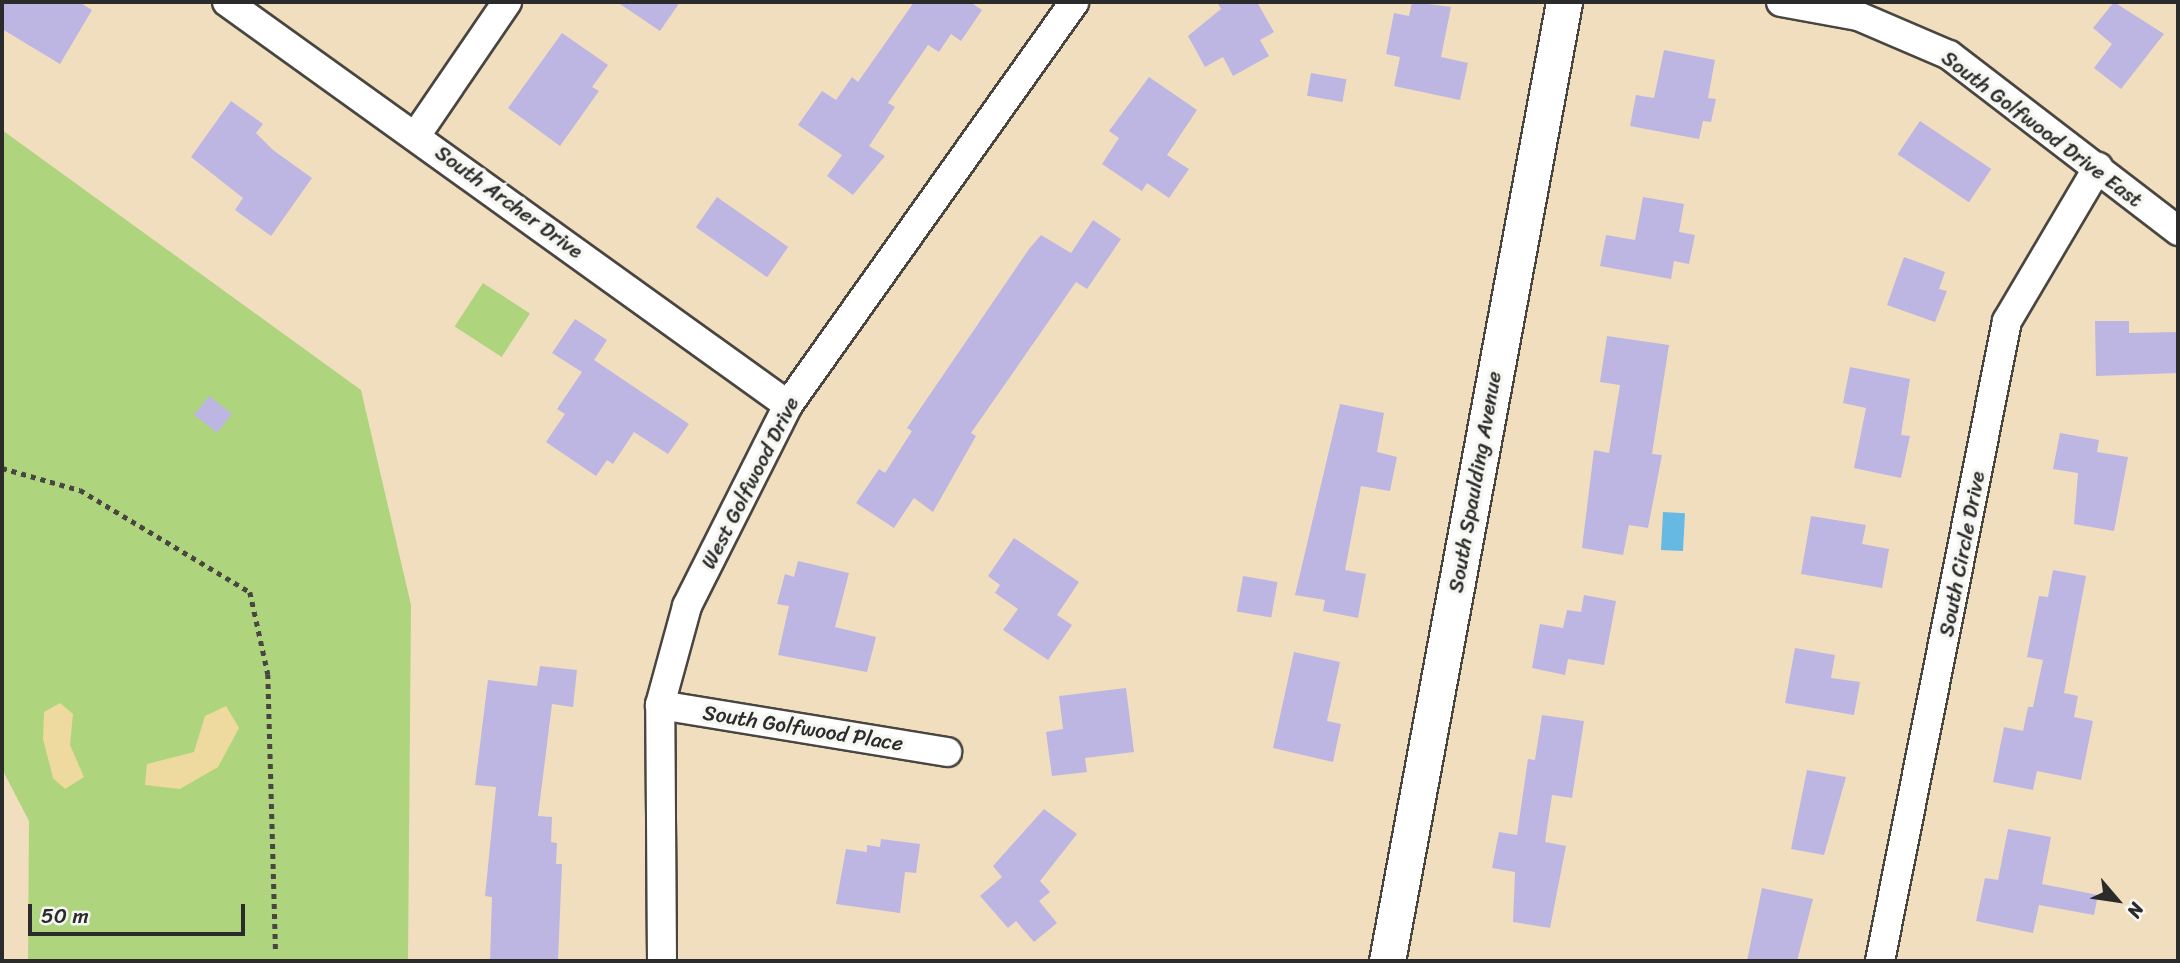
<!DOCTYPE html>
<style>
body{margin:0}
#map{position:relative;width:2180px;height:963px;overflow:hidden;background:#f1debf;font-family:Sriracha,sans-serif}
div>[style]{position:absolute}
.green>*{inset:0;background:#aed47e;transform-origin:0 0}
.sand>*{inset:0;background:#eeda9e}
.water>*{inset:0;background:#66b9e2;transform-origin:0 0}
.building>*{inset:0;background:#bdb6e3;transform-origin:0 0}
.path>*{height:4.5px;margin-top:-2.25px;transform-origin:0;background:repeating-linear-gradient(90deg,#494641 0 5px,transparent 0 10px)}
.roads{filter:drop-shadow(2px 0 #494641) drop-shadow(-2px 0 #494641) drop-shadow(0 2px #494641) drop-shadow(0 -2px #494641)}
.minor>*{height:28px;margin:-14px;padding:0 14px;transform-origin:14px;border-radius:14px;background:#fff}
.tertiary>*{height:35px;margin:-17.5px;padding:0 17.5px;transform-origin:17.5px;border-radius:17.5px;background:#fff}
span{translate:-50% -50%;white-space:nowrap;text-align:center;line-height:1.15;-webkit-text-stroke:7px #f6f6f2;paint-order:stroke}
.street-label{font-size:21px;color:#2b2b2b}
.frame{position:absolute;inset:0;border:4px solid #2b2b2b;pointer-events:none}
.north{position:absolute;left:2082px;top:865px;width:70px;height:70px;-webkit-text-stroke:5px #f6f6f2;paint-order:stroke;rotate:119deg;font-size:19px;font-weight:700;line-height:28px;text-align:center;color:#2b2b2b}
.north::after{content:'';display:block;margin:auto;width:24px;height:32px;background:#2b2b2b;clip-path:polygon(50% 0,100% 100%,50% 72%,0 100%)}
.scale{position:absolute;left:28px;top:904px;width:217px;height:32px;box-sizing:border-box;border:4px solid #2b2b2b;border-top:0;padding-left:9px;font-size:21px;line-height:24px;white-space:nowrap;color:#2b2b2b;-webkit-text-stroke:5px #f6f6f2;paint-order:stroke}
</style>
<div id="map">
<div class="green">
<i style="clip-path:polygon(2px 130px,361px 390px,411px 605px,408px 961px,28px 961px,29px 821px,2px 769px)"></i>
<i style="left:483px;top:283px;width:56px;height:52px;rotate:33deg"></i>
</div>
<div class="sand">
<i style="clip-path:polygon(60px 703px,73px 714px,70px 745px,84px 777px,65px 789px,53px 778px,43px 739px,44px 712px)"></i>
<i style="clip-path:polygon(226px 706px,239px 728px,218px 767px,180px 789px,145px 785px,147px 764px,194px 752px,205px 716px)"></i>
</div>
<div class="water">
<i style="left:1663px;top:512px;width:22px;height:38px;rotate:3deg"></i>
</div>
<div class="building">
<i style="clip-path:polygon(2px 2px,79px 2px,92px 10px,60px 64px,2px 29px)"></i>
<i style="clip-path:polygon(617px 2px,680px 2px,660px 31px)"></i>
<i style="clip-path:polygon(914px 2px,970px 2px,982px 10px,961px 41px,951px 34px,939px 52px,928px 45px,888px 103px,895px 107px,869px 146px,885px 156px,853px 195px,827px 176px,842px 155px,798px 125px,822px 91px,836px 100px,852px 77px,858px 82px)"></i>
<i style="clip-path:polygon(1217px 2px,1257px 2px,1274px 32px,1260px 40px,1269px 56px,1233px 76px,1223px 57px,1205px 67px,1188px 36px,1221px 9px)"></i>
<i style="clip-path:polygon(1412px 2px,1451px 7px,1441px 57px,1468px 63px,1460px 100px,1394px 86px,1400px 57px,1386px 54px,1394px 13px,1409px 16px)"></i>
<i style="clip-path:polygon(2114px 2px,2164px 34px,2121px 89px,2094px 68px,2112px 44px,2093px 28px)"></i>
<i style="clip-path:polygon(562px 33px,608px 65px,592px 87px,599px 91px,560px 146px,508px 108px)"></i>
<i style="clip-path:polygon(1664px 50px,1715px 60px,1708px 98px,1716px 99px,1711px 122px,1703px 121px,1699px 139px,1630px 126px,1636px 95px,1654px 98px)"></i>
<i style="left:1311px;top:73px;width:36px;height:23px;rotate:10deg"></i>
<i style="clip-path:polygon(1149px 77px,1197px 110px,1167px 155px,1189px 169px,1169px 198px,1147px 183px,1142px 191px,1102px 164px,1119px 138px,1109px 131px)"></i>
<i style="clip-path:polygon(231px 101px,263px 124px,256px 133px,273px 150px,312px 178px,271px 236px,235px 210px,243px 198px,191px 157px)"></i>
<i style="left:1920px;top:121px;width:86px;height:40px;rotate:34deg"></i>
<i style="left:717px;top:197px;width:87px;height:37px;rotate:35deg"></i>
<i style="clip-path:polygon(1643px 197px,1684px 204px,1679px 232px,1695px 235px,1689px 264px,1674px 261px,1671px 279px,1600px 266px,1606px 235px,1635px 240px)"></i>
<i style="clip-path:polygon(1093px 220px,1121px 239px,1087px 289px,1076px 282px,971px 433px,976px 436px,933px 512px,914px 498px,894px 528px,856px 503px,879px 469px,885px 473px,912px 431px,907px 428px,1029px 249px,1041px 235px,1071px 253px)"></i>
<i style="clip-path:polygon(1904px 257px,1945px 272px,1939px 289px,1947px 291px,1935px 322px,1887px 305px)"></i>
<i style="clip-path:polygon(575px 319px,607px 340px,594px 360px,689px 424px,668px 454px,634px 432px,613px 464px,607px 460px,596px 476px,546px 442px,565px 414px,557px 409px,582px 372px,552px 353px)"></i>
<i style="clip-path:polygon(2095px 321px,2129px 321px,2129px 333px,2178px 332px,2178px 373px,2096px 376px)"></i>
<i style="clip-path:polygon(1607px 336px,1669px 345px,1652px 454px,1662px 455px,1648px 528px,1629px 525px,1623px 555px,1582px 548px,1594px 450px,1609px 453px,1620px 385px,1600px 382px)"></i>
<i style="clip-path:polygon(1850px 367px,1910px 379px,1901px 435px,1910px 436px,1901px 478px,1854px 468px,1866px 408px,1843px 403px)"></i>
<i style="left:209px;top:396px;width:29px;height:24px;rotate:38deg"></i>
<i style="clip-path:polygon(1340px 404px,1384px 413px,1377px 452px,1397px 457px,1390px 491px,1361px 486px,1345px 570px,1366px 574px,1358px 618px,1323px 611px,1325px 600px,1295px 595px)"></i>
<i style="clip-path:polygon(2060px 433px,2099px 440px,2097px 452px,2128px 457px,2114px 531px,2074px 524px,2078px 473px,2053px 469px)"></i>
<i style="clip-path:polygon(1811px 516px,1866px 525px,1862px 544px,1889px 549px,1882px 588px,1801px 574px)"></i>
<i style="clip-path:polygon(1014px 538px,1079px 582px,1057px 615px,1072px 625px,1048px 660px,1003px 630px,1018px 609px,995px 593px,1000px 585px,988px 576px)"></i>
<i style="clip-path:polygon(798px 561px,849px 573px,835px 627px,876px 637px,867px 672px,778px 655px,789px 606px,777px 604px,785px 574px,794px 577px)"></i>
<i style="clip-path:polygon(2053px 570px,2086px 576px,2064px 693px,2078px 696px,2074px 717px,2093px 721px,2081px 780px,2037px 771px,2033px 790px,1993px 782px,2004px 727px,2023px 731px,2028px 707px,2033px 707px,2043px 660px,2027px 657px,2039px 596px,2048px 597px)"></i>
<i style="left:1243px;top:576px;width:35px;height:36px;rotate:10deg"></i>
<i style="clip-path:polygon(1584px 595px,1616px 601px,1604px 665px,1568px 659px,1565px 675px,1532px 668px,1540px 624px,1563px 628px,1567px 610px,1581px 612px)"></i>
<i style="clip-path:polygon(1795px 648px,1835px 655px,1831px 678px,1860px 682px,1854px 715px,1785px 703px)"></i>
<i style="clip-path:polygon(1294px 652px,1340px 662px,1327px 721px,1341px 724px,1333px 762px,1273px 748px)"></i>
<i style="clip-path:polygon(540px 666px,577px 670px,573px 707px,552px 704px,538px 816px,552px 817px,551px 842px,557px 843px,556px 864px,562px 864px,558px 961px,490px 961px,492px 897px,485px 896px,496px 787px,475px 785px,488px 680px,537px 686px)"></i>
<i style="clip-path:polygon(1126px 688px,1134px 752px,1085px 758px,1087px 772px,1052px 776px,1046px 732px,1063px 729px,1059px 696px)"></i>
<i style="clip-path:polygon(1542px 715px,1584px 721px,1572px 798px,1552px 795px,1545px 842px,1566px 846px,1550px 928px,1513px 922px,1515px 872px,1492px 868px,1499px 832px,1517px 835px,1528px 759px,1535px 760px)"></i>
<i style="clip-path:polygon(1807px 770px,1846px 777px,1824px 855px,1791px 849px)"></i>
<i style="clip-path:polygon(1044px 809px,1077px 834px,1040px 881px,1050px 892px,1039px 901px,1057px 923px,1034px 942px,1016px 921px,1008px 928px,980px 896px,1002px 877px,993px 866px)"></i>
<i style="clip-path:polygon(2008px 829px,2051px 837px,2042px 884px,2098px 895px,2094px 915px,2039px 905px,2033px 933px,1976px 921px,1985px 878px,1998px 880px)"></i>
<i style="clip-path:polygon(881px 839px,920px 844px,916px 873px,905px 872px,900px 913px,836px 904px,846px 849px,867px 852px,867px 845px,880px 847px)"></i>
<i style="clip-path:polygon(1762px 888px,1813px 899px,1797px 961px,1747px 961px)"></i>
</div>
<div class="path">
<i style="left:2px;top:468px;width:81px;rotate:15.8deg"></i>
<i style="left:80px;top:490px;width:198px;rotate:31deg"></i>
<i style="left:250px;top:592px;width:84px;rotate:77.6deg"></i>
<i style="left:268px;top:674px;width:279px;rotate:88.4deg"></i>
</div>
<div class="roads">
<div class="minor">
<i style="left:227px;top:2px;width:691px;rotate:35.69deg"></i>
<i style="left:1781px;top:2px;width:78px;rotate:10.3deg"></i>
<i style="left:1858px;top:16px;width:99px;rotate:23.2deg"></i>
<i style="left:1949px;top:55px;width:289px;rotate:37.5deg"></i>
<i style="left:417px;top:134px;width:160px;rotate:-55.7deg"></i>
<i style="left:660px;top:705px;width:291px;rotate:9.3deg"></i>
<i style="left:662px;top:961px;width:256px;rotate:-90.4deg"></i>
<i style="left:660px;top:705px;width:103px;rotate:-74.7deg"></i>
<i style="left:687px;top:606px;width:225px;rotate:-63.3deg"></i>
<i style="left:788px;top:405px;width:494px;rotate:-54.6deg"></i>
<i style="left:1880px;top:961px;width:652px;rotate:-78.78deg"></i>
<i style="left:2007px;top:321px;width:179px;rotate:-59.4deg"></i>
</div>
<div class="tertiary">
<i style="left:1387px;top:961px;width:975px;rotate:-79.54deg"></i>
</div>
</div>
<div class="street-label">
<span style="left:2042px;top:129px;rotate:37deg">South Golfwood Drive East</span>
<span style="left:509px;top:202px;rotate:36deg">South Archer Drive</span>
<span style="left:1475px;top:482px;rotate:-80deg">South Spaulding Avenue</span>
<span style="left:750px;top:483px;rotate:-63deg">West Golfwood Drive</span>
<span style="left:1962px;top:554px;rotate:-79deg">South Circle Drive</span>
<span style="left:803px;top:728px;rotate:9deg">South Golfwood Place</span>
</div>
<div class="frame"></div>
<div class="north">N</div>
<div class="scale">50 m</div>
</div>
